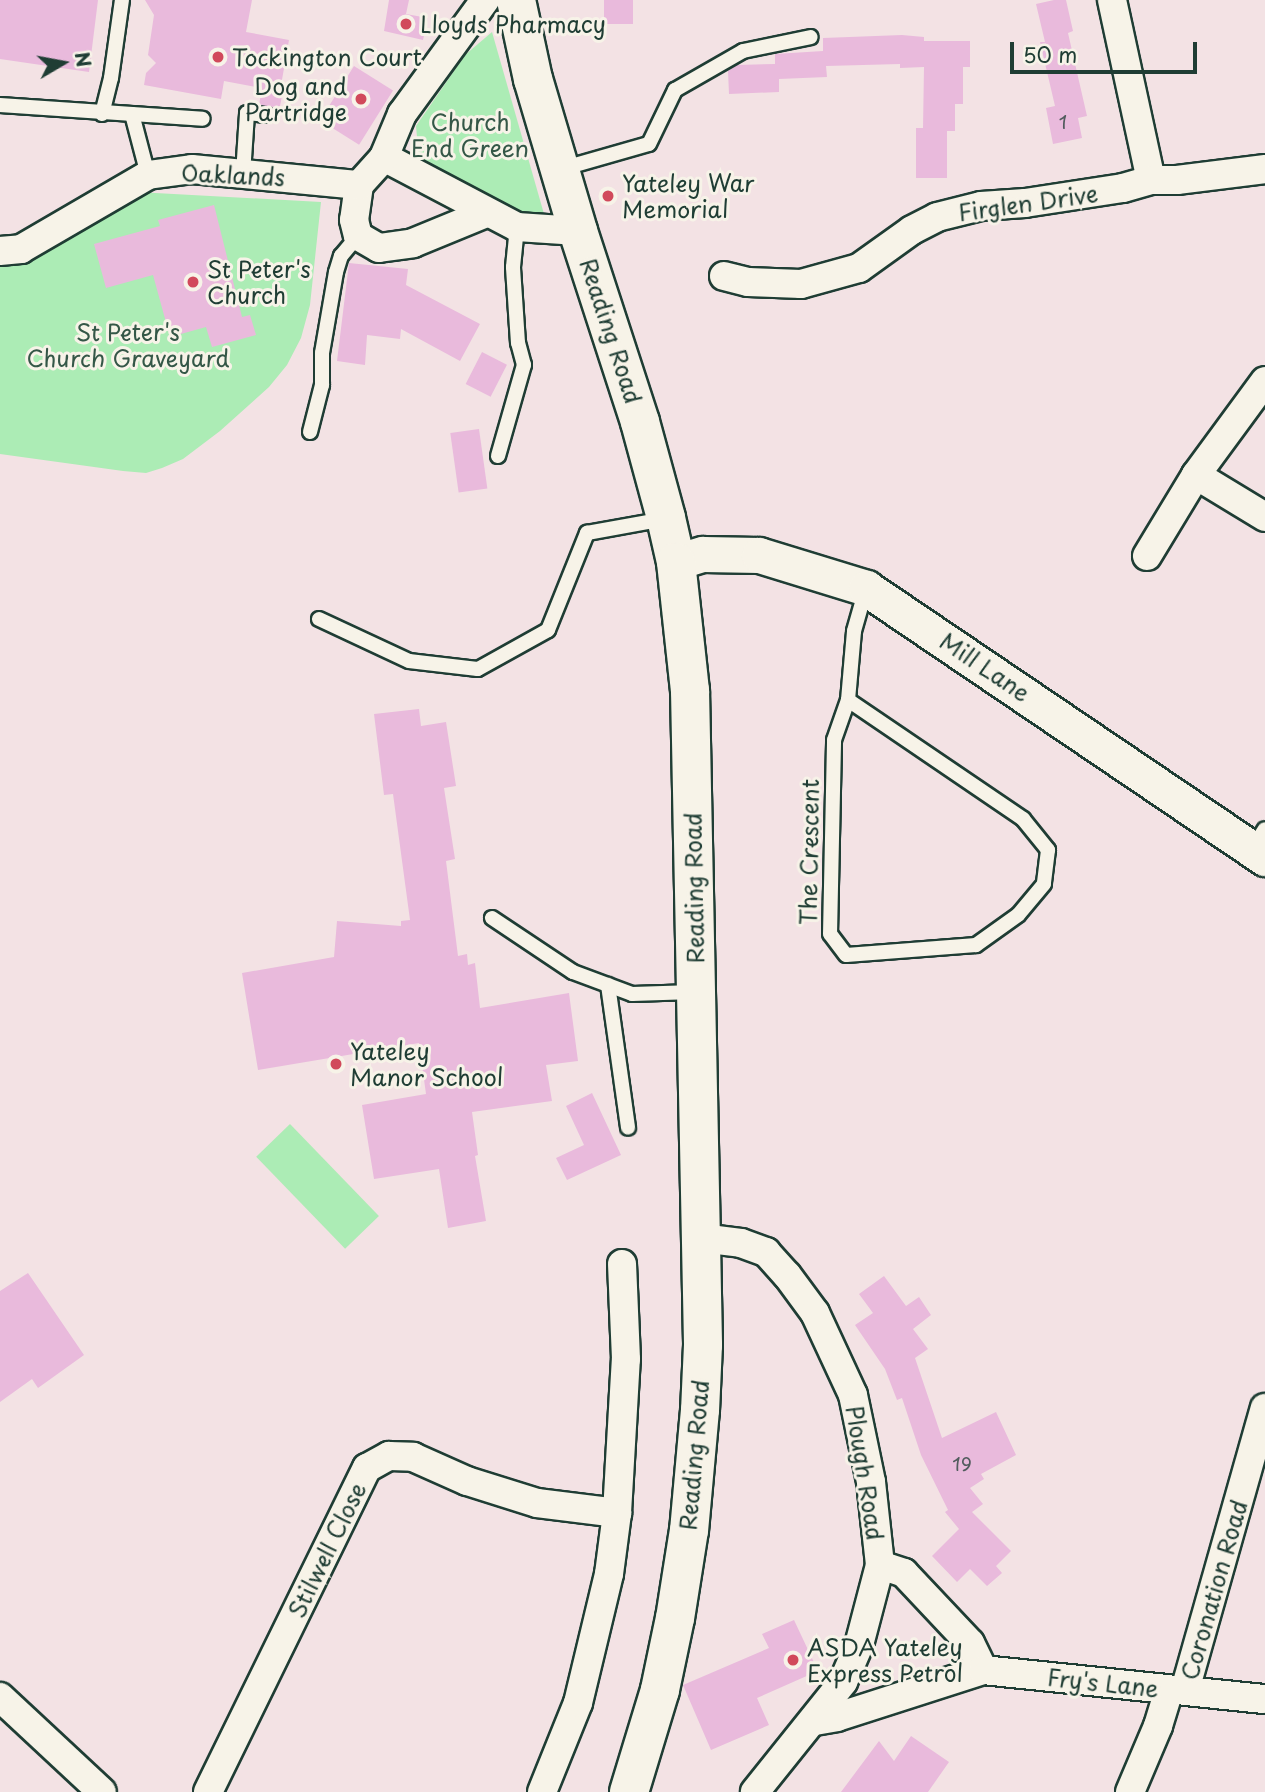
<!DOCTYPE html>
<style>
body{margin:0}
#map{position:relative;width:1265px;height:1792px;overflow:hidden;background:#f3e2e4;font-family:"Playpen Sans",sans-serif}
div>[style]{position:absolute}
.green>*{inset:0;background:#acecb5;transform-origin:0 0}
.building>*{inset:0;background:#e9badc;transform-origin:0 0}
.roads{filter:drop-shadow(2px 0 #1f3d34) drop-shadow(-2px 0 #1f3d34) drop-shadow(0 2px #1f3d34) drop-shadow(0 -2px #1f3d34)}
.service>*{height:14px;margin:-7px;padding:0 7px;transform-origin:7px;border-radius:7px;background:#f7f3e8}
.minor>*{height:28px;margin:-14px;padding:0 14px;transform-origin:14px;border-radius:14px;background:#f7f3e8}
.tertiary>*{height:35px;margin:-17.5px;padding:0 17.5px;transform-origin:17.5px;border-radius:17.5px;background:#f7f3e8}
.secondary>*{height:38px;margin:-19px;padding:0 19px;transform-origin:19px;border-radius:19px;background:#f7f3e8}
.dots>*{width:19px;height:19px;translate:-50% -50%;box-sizing:border-box;border:4px solid #f7f3e8;border-radius:50%}
span{translate:-50% -50%;white-space:nowrap;text-align:center;line-height:1.15;-webkit-text-stroke:6px #f7f3e8;paint-order:stroke}
.number-label{font-size:19px;color:#525c5e}
.number-label span{-webkit-text-stroke-width:0}
.poi-label{font-size:23px;color:#1f3d34}
.left{translate:0 -50%;text-align:left}
.right{translate:-100% -50%;text-align:right}
.park-label{font-size:23px;color:#345747}
.street-label{font-size:23px;color:#1f3d34}
.north{position:absolute;left:28px;top:28px;width:70px;height:70px;-webkit-text-stroke:5px #f7f3e8;paint-order:stroke;rotate:80deg;font-size:19px;font-weight:700;line-height:28px;text-align:center;color:#1f3d34}
.north::after{content:'';display:block;margin:auto;width:24px;height:32px;background:#1f3d34;clip-path:polygon(50% 0,100% 100%,50% 72%,0 100%)}
.scale{position:absolute;left:1010px;top:42px;width:187px;height:32px;box-sizing:border-box;border:4px solid #1f3d34;border-top:0;padding-left:9px;font-size:21px;line-height:24px;white-space:nowrap;color:#1f3d34;-webkit-text-stroke:5px #f7f3e8;paint-order:stroke}
</style>
<div id="map">
<div class="green">
<i style="clip-path:polygon(492px 32px,546px 221px,532px 223px,459px 188px,419px 159px,416px 126px,465px 55px)"></i>
<i style="clip-path:polygon(137px 192px,321px 202px,310px 305px,301px 338px,287px 365px,269px 387px,220px 431px,183px 459px,162px 468px,146px 473px,123px 471px,0 454px,0 267px,16px 263px)"></i>
<i style="left:290px;top:1124px;width:128px;height:47px;rotate:46deg"></i>
</div>
<div class="building">
<i style="clip-path:polygon(0 0,98px 0,89px 72px,0 59px)"></i>
<i style="clip-path:polygon(145px 0,252px 0,246px 32px,289px 40px,280px 91px,283px 91px,279px 111px,259px 105px,262px 88px,224px 81px,221px 99px,144px 85px,146px 73px,156px 63px,148px 55px,154px 15px)"></i>
<i style="clip-path:polygon(389px 0,409px 0,406px 14px,428px 18px,423px 40px,384px 31px)"></i>
<i style="left:604px;top:0;width:29px;height:24px"></i>
<i style="clip-path:polygon(1054px 0,1066px 0,1073px 31px,1068px 33px,1087px 116px,1078px 118px,1082px 138px,1053px 144px,1046px 108px,1055px 106px,1040px 42px,1045px 42px,1036px 4px)"></i>
<i style="clip-path:polygon(902px 35px,924px 37px,924px 41px,970px 41px,970px 67px,963px 67px,963px 104px,955px 104px,955px 131px,947px 131px,947px 178px,916px 178px,916px 128px,923px 128px,924px 67px,900px 68px,900px 64px,826px 66px,827px 77px,779px 79px,779px 92px,729px 94px,728px 71px,737px 65px,775px 64px,775px 54px,823px 51px,823px 38px)"></i>
<i style="left:354px;top:66px;width:46px;height:64px;rotate:32deg"></i>
<i style="clip-path:polygon(214px 205px,242px 317px,250px 315px,256px 335px,212px 347px,206px 327px,170px 337px,153px 275px,106px 288px,94px 244px,160px 226px,158px 220px)"></i>
<i style="clip-path:polygon(349px 263px,408px 269px,406px 285px,480px 324px,460px 361px,401px 329px,400px 339px,367px 335px,365px 365px,337px 361px)"></i>
<i style="left:482px;top:352px;width:28px;height:36px;rotate:27deg"></i>
<i style="left:479px;top:429px;width:60px;height:29px;rotate:82deg"></i>
<i style="clip-path:polygon(419px 709px,421px 726px,446px 722px,456px 786px,444px 788px,455px 859px,446px 861px,458px 956px,467px 954px,468px 965px,475px 963px,480px 1008px,569px 993px,578px 1061px,546px 1065px,552px 1101px,472px 1112px,478px 1155px,475px 1156px,486px 1221px,448px 1228px,439px 1169px,374px 1179px,362px 1105px,426px 1094px,419px 1043px,258px 1070px,242px 973px,334px 957px,337px 921px,401px 926px,401px 921px,410px 920px,393px 794px,384px 795px,374px 714px)"></i>
<i style="clip-path:polygon(592px 1093px,621px 1155px,567px 1180px,556px 1158px,584px 1145px,566px 1106px)"></i>
<i style="clip-path:polygon(28px 1273px,84px 1355px,38px 1388px,32px 1379px,0 1402px,0 1291px)"></i>
<i style="clip-path:polygon(884px 1276px,906px 1306px,919px 1297px,931px 1315px,913px 1329px,928px 1349px,915px 1358px,942px 1438px,996px 1412px,1016px 1455px,981px 1474px,984px 1479px,970px 1488px,983px 1504px,972px 1512px,1011px 1551px,996px 1566px,1002px 1573px,987px 1586px,970px 1569px,957px 1582px,932px 1556px,959px 1529px,945px 1512px,948px 1510px,921px 1455px,902px 1398px,897px 1400px,885px 1369px,855px 1325px,873px 1313px,859px 1294px)"></i>
<i style="clip-path:polygon(794px 1620px,818px 1671px,757px 1698px,769px 1725px,711px 1750px,683px 1685px,769px 1648px,762px 1634px)"></i>
<i style="clip-path:polygon(911px 1736px,949px 1762px,928px 1792px,841px 1792px,879px 1741px,894px 1761px)"></i>
</div>
<div class="roads">
<div class="service">
<i style="left:0;top:105px;width:203px;rotate:3.9deg"></i>
<i style="left:102px;top:114px;width:37px;rotate:-76deg"></i>
<i style="left:111px;top:78px;width:79px;rotate:-82deg"></i>
<i style="left:132px;top:114px;width:63px;rotate:75.3deg"></i>
<i style="left:561px;top:169px;width:91px;rotate:-15.9deg"></i>
<i style="left:649px;top:144px;width:60px;rotate:-64.3deg"></i>
<i style="left:675px;top:90px;width:78px;rotate:-29.8deg"></i>
<i style="left:743px;top:51px;width:69px;rotate:-11.6deg"></i>
<i style="left:243px;top:174px;width:61px;rotate:-86.2deg"></i>
<i style="left:247px;top:113px;width:20px;rotate:6deg"></i>
<i style="left:310px;top:432px;width:49px;rotate:-75.7deg"></i>
<i style="left:322px;top:385px;width:32px;rotate:-90deg"></i>
<i style="left:322px;top:353px;width:82px;rotate:-80.2deg"></i>
<i style="left:336px;top:272px;width:17px;rotate:-73deg"></i>
<i style="left:341px;top:256px;width:26px;rotate:-50deg"></i>
<i style="left:498px;top:456px;width:95px;rotate:-74.1deg"></i>
<i style="left:524px;top:365px;width:23px;rotate:-105deg"></i>
<i style="left:518px;top:343px;width:76px;rotate:-93.8deg"></i>
<i style="left:513px;top:267px;width:40px;rotate:-84.3deg"></i>
<i style="left:319px;top:619px;width:99px;rotate:25deg"></i>
<i style="left:409px;top:661px;width:69px;rotate:6.6deg"></i>
<i style="left:478px;top:669px;width:80px;rotate:-29.1deg"></i>
<i style="left:548px;top:630px;width:105px;rotate:-68.1deg"></i>
<i style="left:587px;top:533px;width:78px;rotate:-10.3deg"></i>
<i style="left:848px;top:700px;width:212px;rotate:34.2deg"></i>
<i style="left:1023px;top:819px;width:40px;rotate:51deg"></i>
<i style="left:1048px;top:850px;width:34px;rotate:97deg"></i>
<i style="left:1044px;top:884px;width:40px;rotate:130deg"></i>
<i style="left:1018px;top:915px;width:52px;rotate:144.5deg"></i>
<i style="left:976px;top:945px;width:130px;rotate:175.6deg"></i>
<i style="left:846px;top:955px;width:26px;rotate:-127deg"></i>
<i style="left:830px;top:934px;width:194px;rotate:-88.8deg"></i>
<i style="left:834px;top:740px;width:42px;rotate:-70.7deg"></i>
<i style="left:848px;top:700px;width:69px;rotate:-85deg"></i>
<i style="left:854px;top:631px;width:44px;rotate:-74.1deg"></i>
<i style="left:1253px;top:848px;width:22px;rotate:-58deg"></i>
<i style="left:492px;top:918px;width:97px;rotate:33.7deg"></i>
<i style="left:573px;top:972px;width:63px;rotate:20.4deg"></i>
<i style="left:632px;top:994px;width:62px;rotate:-1.8deg"></i>
<i style="left:608px;top:985px;width:144px;rotate:82deg"></i>
</div>
<div class="minor">
<i style="left:1112px;top:0;width:184px;rotate:77.8deg"></i>
<i style="left:384px;top:157px;width:150px;rotate:27.8deg"></i>
<i style="left:517px;top:227px;width:61px;rotate:3.8deg"></i>
<i style="left:359px;top:185px;width:35px;rotate:98deg"></i>
<i style="left:354px;top:220px;width:16px;rotate:76deg"></i>
<i style="left:358px;top:236px;width:24px;rotate:30deg"></i>
<i style="left:379px;top:248px;width:34px;rotate:-8deg"></i>
<i style="left:413px;top:243px;width:79px;rotate:-22.3deg"></i>
<i style="left:0;top:251px;width:21px;rotate:-5deg"></i>
<i style="left:21px;top:249px;width:147px;rotate:-30.2deg"></i>
<i style="left:148px;top:175px;width:44px;rotate:-7.8deg"></i>
<i style="left:192px;top:169px;width:168px;rotate:5.5deg"></i>
<i style="left:359px;top:185px;width:38px;rotate:-48deg"></i>
<i style="left:384px;top:157px;width:47px;rotate:-67.3deg"></i>
<i style="left:402px;top:114px;width:141px;rotate:-53.9deg"></i>
<i style="left:724px;top:276px;width:25px;rotate:14deg"></i>
<i style="left:748px;top:282px;width:53px;rotate:2.2deg"></i>
<i style="left:801px;top:284px;width:60px;rotate:-15.4deg"></i>
<i style="left:859px;top:268px;width:65px;rotate:-35.6deg"></i>
<i style="left:912px;top:230px;width:28px;rotate:-27deg"></i>
<i style="left:937px;top:217px;width:45px;rotate:-14deg"></i>
<i style="left:981px;top:206px;width:44px;rotate:-3.9deg"></i>
<i style="left:1025px;top:203px;width:99px;rotate:-8.7deg"></i>
<i style="left:1123px;top:188px;width:29px;rotate:-16deg"></i>
<i style="left:1151px;top:180px;width:26px"></i>
<i style="left:1177px;top:180px;width:89px;rotate:-7.1deg"></i>
<i style="left:1265px;top:381px;width:117px;rotate:126.3deg"></i>
<i style="left:1196px;top:475px;width:81px;rotate:31.3deg"></i>
<i style="left:1147px;top:556px;width:95px;rotate:-58.8deg"></i>
<i style="left:701px;top:1238px;width:40px;rotate:7.1deg"></i>
<i style="left:741px;top:1243px;width:27px;rotate:20deg"></i>
<i style="left:766px;top:1252px;width:31px;rotate:48deg"></i>
<i style="left:787px;top:1275px;width:47px;rotate:53.6deg"></i>
<i style="left:815px;top:1313px;width:90px;rotate:65.1deg"></i>
<i style="left:853px;top:1395px;width:89px;rotate:78.3deg"></i>
<i style="left:871px;top:1482px;width:83px;rotate:83.8deg"></i>
<i style="left:880px;top:1565px;width:83px;rotate:104.7deg"></i>
<i style="left:859px;top:1645px;width:40px;rotate:113.4deg"></i>
<i style="left:843px;top:1682px;width:141px;rotate:128.7deg"></i>
<i style="left:880px;top:1565px;width:25px;rotate:18deg"></i>
<i style="left:904px;top:1573px;width:96px;rotate:46.7deg"></i>
<i style="left:970px;top:1643px;width:30px;rotate:64deg"></i>
<i style="left:1185px;top:1690px;width:293px;rotate:-74.2deg"></i>
<i style="left:0;top:1697px;width:139px;rotate:43deg"></i>
<i style="left:815px;top:1721px;width:22px;rotate:-10deg"></i>
<i style="left:837px;top:1717px;width:153px;rotate:-17.8deg"></i>
<i style="left:983px;top:1670px;width:283px;rotate:5.9deg"></i>
<i style="left:208px;top:1792px;width:361px;rotate:-63.9deg"></i>
<i style="left:367px;top:1468px;width:25px;rotate:-29deg"></i>
<i style="left:389px;top:1456px;width:24px;rotate:2deg"></i>
<i style="left:413px;top:1457px;width:59px;rotate:24deg"></i>
<i style="left:467px;top:1481px;width:73px;rotate:17.4deg"></i>
<i style="left:537px;top:1503px;width:81px;rotate:7.1deg"></i>
<i style="left:542px;top:1792px;width:96px;rotate:-68deg"></i>
<i style="left:578px;top:1703px;width:133px;rotate:-76.5deg"></i>
<i style="left:609px;top:1574px;width:62px;rotate:-82.5deg"></i>
<i style="left:617px;top:1513px;width:154px;rotate:-86.7deg"></i>
<i style="left:626px;top:1359px;width:95px;rotate:-92.4deg"></i>
<i style="left:1130px;top:1792px;width:72px;rotate:-67deg"></i>
<i style="left:1158px;top:1726px;width:38px;rotate:-73deg"></i>
</div>
<div class="tertiary">
<i style="left:676px;top:562px;width:28px;rotate:-17deg"></i>
<i style="left:703px;top:554px;width:56px;rotate:1deg"></i>
<i style="left:759px;top:555px;width:112px;rotate:17.1deg"></i>
<i style="left:866px;top:588px;width:482px;rotate:34.1deg"></i>
</div>
<div class="secondary">
<i style="left:516px;top:0;width:81px;rotate:77.9deg"></i>
<i style="left:533px;top:79px;width:159px;rotate:73.5deg"></i>
<i style="left:578px;top:231px;width:201px;rotate:72deg"></i>
<i style="left:640px;top:422px;width:99px;rotate:74.8deg"></i>
<i style="left:666px;top:518px;width:45px;rotate:77.2deg"></i>
<i style="left:676px;top:562px;width:129px;rotate:83.8deg"></i>
<i style="left:690px;top:690px;width:655px;rotate:88.86deg"></i>
<i style="left:703px;top:1345px;width:65px;rotate:92.6deg"></i>
<i style="left:700px;top:1410px;width:121px;rotate:95.2deg"></i>
<i style="left:689px;top:1530px;width:89px;rotate:99deg"></i>
<i style="left:675px;top:1618px;width:74px;rotate:101.8deg"></i>
<i style="left:660px;top:1690px;width:107px;rotate:106.9deg"></i>
</div>
</div>
<div class="dots">
<i style="left:406px;top:24px;background:#d1495b"></i>
<i style="left:218px;top:57px;background:#d1495b"></i>
<i style="left:361px;top:99px;background:#d1495b"></i>
<i style="left:608px;top:196px;background:#d1495b"></i>
<i style="left:193px;top:282px;background:#d1495b"></i>
<i style="left:336px;top:1064px;background:#d1495b"></i>
<i style="left:793px;top:1660px;background:#d1495b"></i>
</div>
<div class="number-label">
<span style="left:1063px;top:122px">1</span>
<span style="left:962px;top:1464px">19</span>
</div>
<div class="poi-label">
<span class="left" style="left:420px;top:24px">Lloyds Pharmacy</span>
<span class="left" style="left:232px;top:57px">Tockington Court</span>
<span class="right" style="left:347px;top:99px">Dog and<br>Partridge</span>
<span class="left" style="left:622px;top:196px">Yateley War<br>Memorial</span>
<span class="left" style="left:207px;top:282px">St Peter's<br>Church</span>
<span class="left" style="left:350px;top:1064px">Yateley<br>Manor School</span>
<span class="left" style="left:807px;top:1660px">ASDA Yateley<br>Express Petrol</span>
</div>
<div class="park-label">
<span style="left:470px;top:135px">Church<br>End Green</span>
<span style="left:128px;top:345px">St Peter's<br>Church Graveyard</span>
</div>
<div class="street-label">
<span style="left:233px;top:175px;rotate:3deg">Oaklands</span>
<span style="left:1028px;top:203px;rotate:-8deg">Firglen Drive</span>
<span style="left:611px;top:331px;rotate:72deg">Reading Road</span>
<span style="left:985px;top:667px;rotate:34deg">Mill Lane</span>
<span style="left:809px;top:852px;rotate:-89deg">The Crescent</span>
<span style="left:694px;top:888px;rotate:-91deg">Reading Road</span>
<span style="left:694px;top:1455px;rotate:-85deg">Reading Road</span>
<span style="left:865px;top:1473px;rotate:81deg">Plough Road</span>
<span style="left:327px;top:1550px;rotate:-64deg">Stilwell Close</span>
<span style="left:1214px;top:1590px;rotate:-74deg">Coronation Road</span>
<span style="left:1103px;top:1683px;rotate:6deg">Fry's Lane</span>
</div>
<div class="north">N</div>
<div class="scale">50 m</div>
</div>
